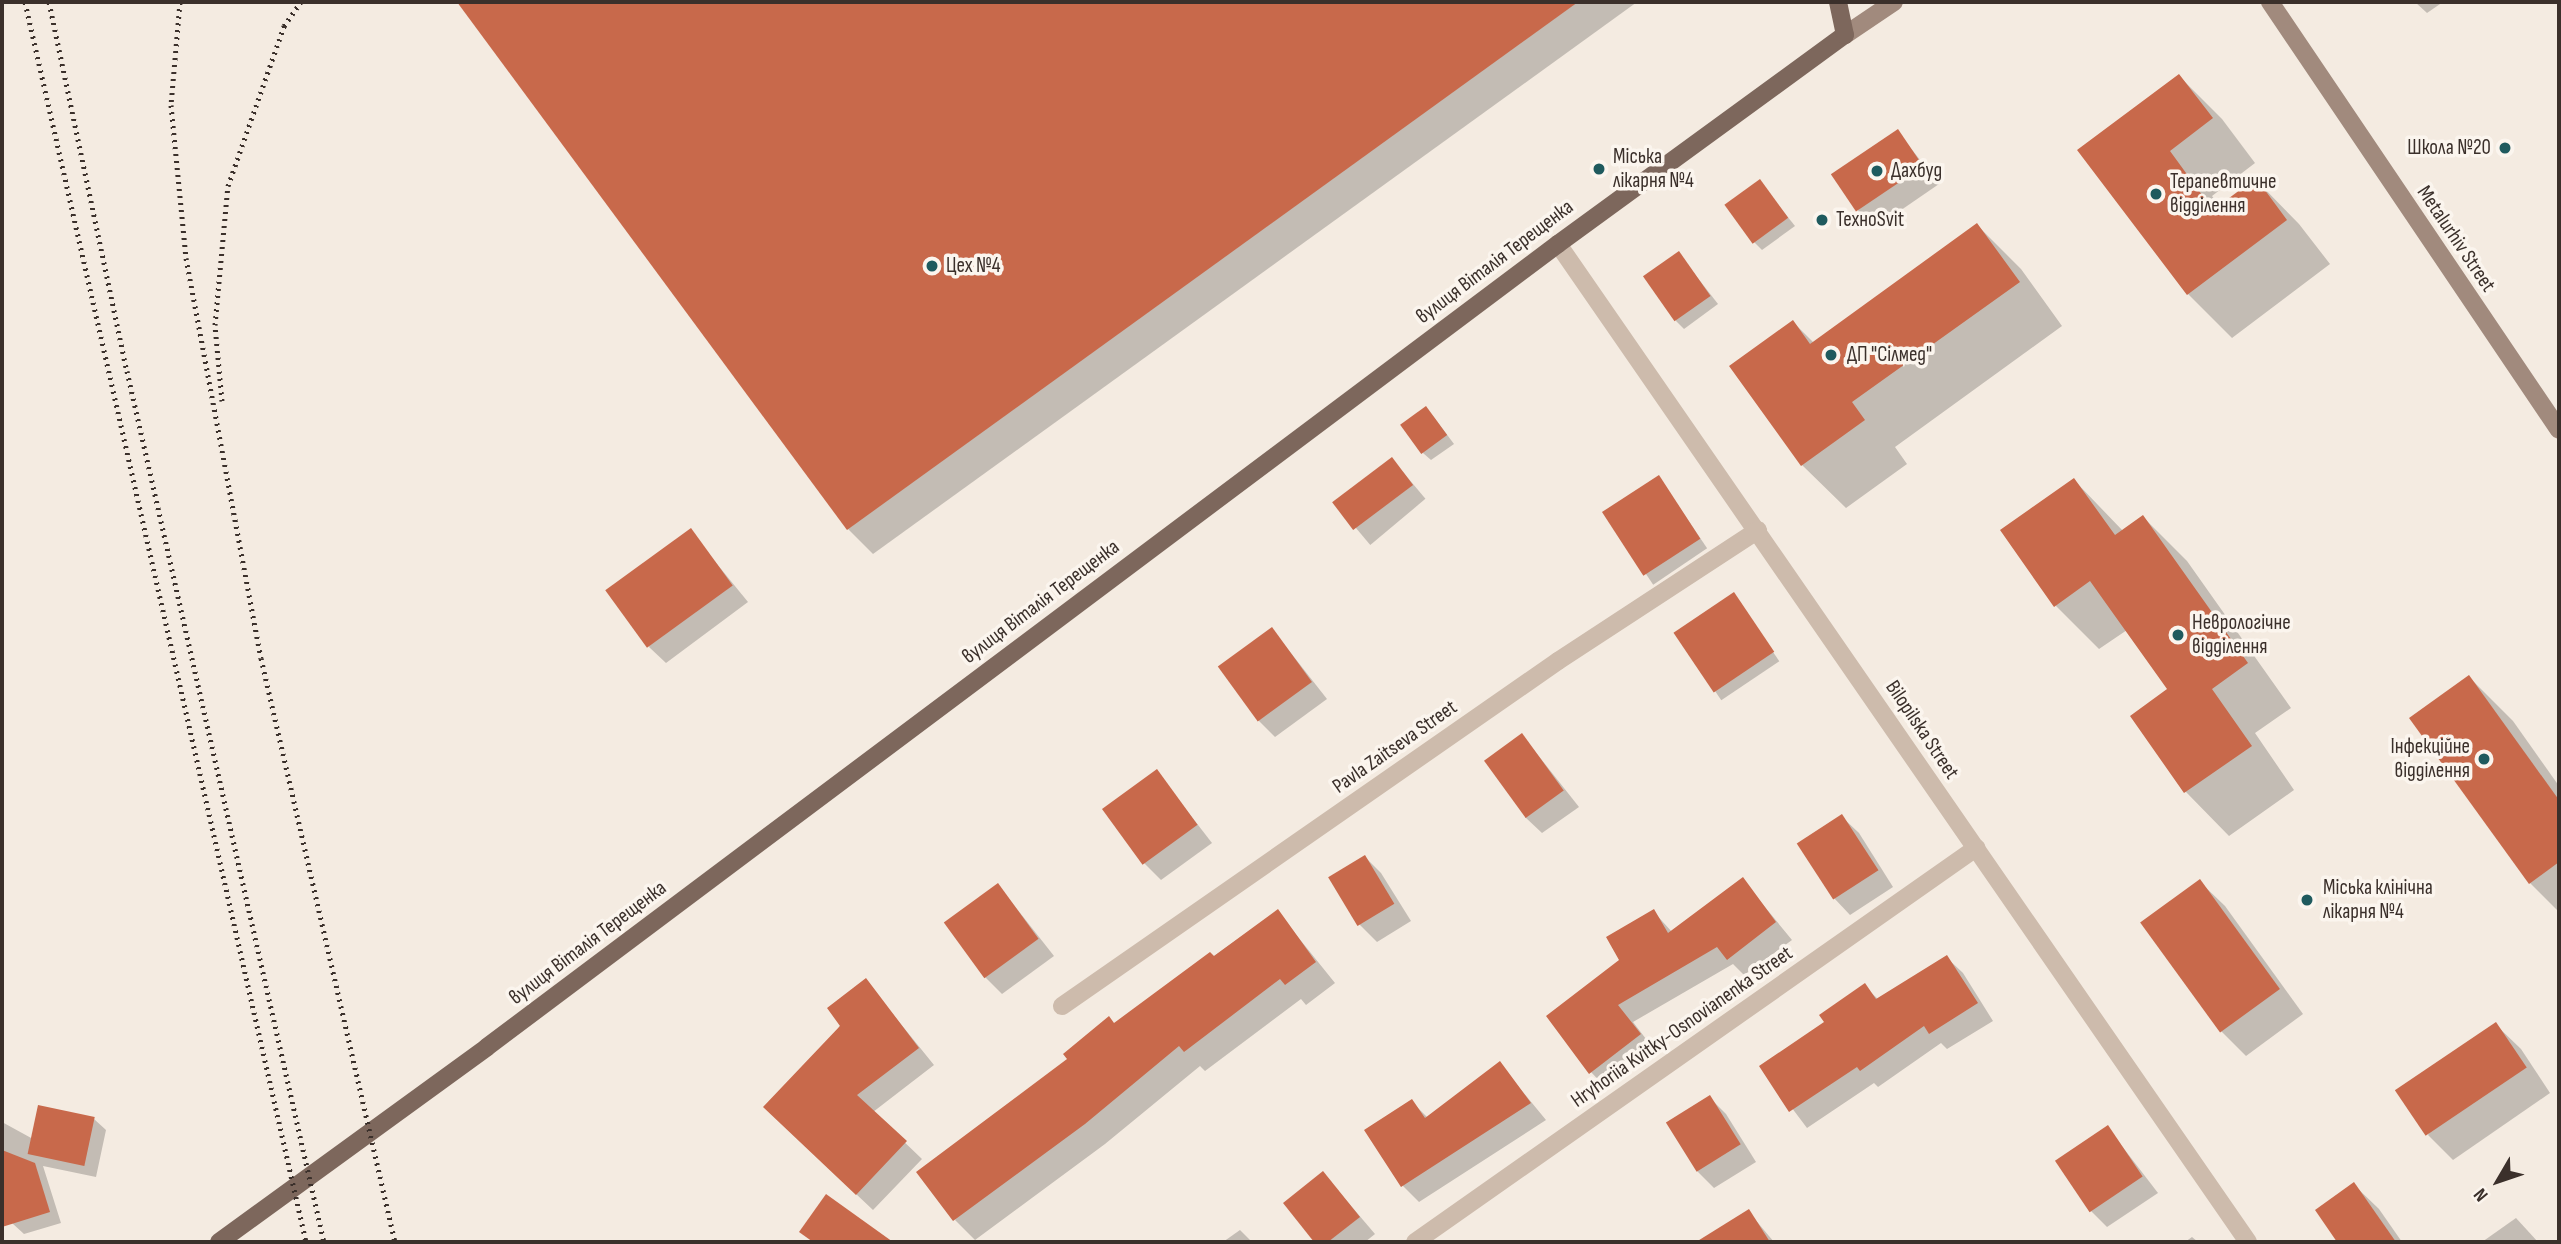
<!DOCTYPE html>
<meta charset="utf-8">
<style>
body{margin:0}
#map{position:relative;width:2561px;height:1244px;overflow:hidden;background:#f4ebe1;font-family:"Sofia Sans Condensed",sans-serif}
div>[style]{position:absolute}
.shadow>*{inset:0;background:#0003;transform-origin:0 0}
.building>*{inset:0;background:#c8694b;transform-origin:0 0}
.minor>*{height:18px;margin:-9px;padding:0 9px;transform-origin:9px;border-radius:9px;background:#cdbbac}
.secondary>*{height:18px;margin:-9px;padding:0 9px;transform-origin:9px;border-radius:9px;background:#a18a7d}
.primary>*{height:18px;margin:-9px;padding:0 9px;transform-origin:9px;border-radius:9px;background:#7d675c}
.rail>*{height:5px;margin-top:-2.5px;transform-origin:0;background:repeating-linear-gradient(90deg,#3b302b 0 2px,transparent 0 7px)}
.dots>*{width:19px;height:19px;translate:-50% -50%;box-sizing:border-box;border:4px solid #fbf5ee;border-radius:50%}
span{translate:-50% -50%;white-space:nowrap;text-align:center;line-height:1.15;-webkit-text-stroke:7px #fbf5ee;paint-order:stroke}
.poi-label{font-size:21px;color:#3b302b}
.right{translate:-100% -50%;text-align:right}
.left{translate:0 -50%;text-align:left}
.street-label{font-size:21px;color:#3b302b}
.frame{position:absolute;inset:0;border:4px solid #3b302b;pointer-events:none}
.north{position:absolute;left:2463px;top:1146px;width:70px;height:70px;-webkit-text-stroke:5px #fbf5ee;paint-order:stroke;rotate:231deg;font-size:19px;font-weight:700;line-height:28px;text-align:center;color:#3b302b}
.north::after{content:'';display:block;margin:auto;width:24px;height:32px;background:#3b302b;clip-path:polygon(50% 0,100% 100%,50% 72%,0 100%)}
</style>
<div id="map">
<div class="shadow">
<i style="clip-path:polygon(459px 2px,1637px 2px,873px 554px,848px 529px)"></i>
<i style="clip-path:polygon(2415px 2px,2443px 2px,2427px 13px)"></i>
<i style="clip-path:polygon(2179px 76px,2222px 119px,2255px 163px,2212px 196px,2220px 207px,2256px 180px,2299px 224px,2330px 264px,2232px 338px,2188px 294px,2080px 151px)"></i>
<i style="clip-path:polygon(1898px 132px,1939px 184px,1875px 228px,1858px 211px)"></i>
<i style="clip-path:polygon(1760px 182px,1795px 226px,1762px 250px,1754px 242px)"></i>
<i style="clip-path:polygon(1977px 225px,2021px 269px,2062px 326px,1895px 447px,1907px 464px,1846px 508px,1802px 465px,1793px 322px,1814px 343px)"></i>
<i style="clip-path:polygon(1679px 254px,1718px 304px,1684px 329px,1676px 321px)"></i>
<i style="clip-path:polygon(1433px 416px,1454px 444px,1431px 460px,1423px 453px)"></i>
<i style="left:1392px;top:459px;width:52px;height:72px;rotate:50deg"></i>
<i style="left:1659px;top:477px;width:86px;height:65px;rotate:56deg"></i>
<i style="clip-path:polygon(2074px 480px,2123px 531px,2143px 517px,2187px 561px,2291px 708px,2255px 733px,2294px 790px,2229px 836px,2186px 792px,2132px 716px,2169px 690px,2127px 630px,2099px 649px,2056px 606px)"></i>
<i style="clip-path:polygon(690px 531px,748px 602px,666px 663px,649px 647px)"></i>
<i style="left:1734px;top:594px;width:81px;height:70px;rotate:56deg"></i>
<i style="clip-path:polygon(1272px 629px,1327px 699px,1275px 737px,1259px 721px)"></i>
<i style="clip-path:polygon(2469px 677px,2513px 721px,2559px 786px,2559px 912px,2530px 883px)"></i>
<i style="clip-path:polygon(1522px 735px,1579px 807px,1542px 833px,1525px 817px)"></i>
<i style="clip-path:polygon(1157px 772px,1212px 843px,1161px 880px,1144px 863px)"></i>
<i style="clip-path:polygon(1842px 817px,1859px 833px,1893px 887px,1850px 915px,1834px 898px,1799px 845px)"></i>
<i style="clip-path:polygon(1365px 857px,1381px 873px,1411px 921px,1377px 942px,1360px 925px,1331px 878px)"></i>
<i style="clip-path:polygon(1742px 879px,1792px 940px,1744px 975px,1733px 964px,1633px 1022px,1656px 1052px,1607px 1089px,1591px 1072px,1622px 960px,1653px 911px,1672px 932px)"></i>
<i style="clip-path:polygon(2200px 882px,2225px 906px,2303px 1014px,2246px 1056px,2221px 1031px)"></i>
<i style="clip-path:polygon(998px 885px,1054px 956px,1002px 994px,985px 977px)"></i>
<i style="clip-path:polygon(1277px 911px,1335px 983px,1306px 1005px,1301px 999px,1205px 1071px,1200px 1066px,1105px 1144px,975px 1240px,955px 1220px,1070px 1059px)"></i>
<i style="clip-path:polygon(1946px 957px,1963px 973px,1993px 1021px,1947px 1049px,1941px 1043px,1878px 1087px,1874px 1083px,1807px 1128px,1761px 1067px,1827px 1022px,1864px 986px,1879px 1000px)"></i>
<i style="clip-path:polygon(866px 981px,934px 1065px,873px 1112px,922px 1159px,873px 1210px,782px 1124px)"></i>
<i style="clip-path:polygon(2496px 1025px,2521px 1049px,2550px 1093px,2453px 1160px,2428px 1135px)"></i>
<i style="clip-path:polygon(1500px 1064px,1546px 1120px,1419px 1202px,1403px 1186px,1411px 1101px,1428px 1118px)"></i>
<i style="clip-path:polygon(1710px 1098px,1726px 1114px,1756px 1162px,1714px 1188px,1697px 1171px,1668px 1124px)"></i>
<i style="clip-path:polygon(94px 1119px,106px 1130px,96px 1177px,43px 1166px,61px 1223px,24px 1234px,12px 1223px,2px 1188px,2px 1122px,33px 1139px)"></i>
<i style="clip-path:polygon(2108px 1128px,2158px 1193px,2107px 1227px,2091px 1211px)"></i>
<i style="clip-path:polygon(1323px 1173px,1375px 1234px,1365px 1242px,1317px 1242px,1285px 1203px)"></i>
<i style="clip-path:polygon(2354px 1185px,2379px 1209px,2402px 1242px,2339px 1242px,2317px 1210px)"></i>
<i style="clip-path:polygon(1748px 1211px,1774px 1242px,1705px 1242px,1703px 1240px)"></i>
<i style="clip-path:polygon(2516px 1218px,2538px 1242px,2482px 1242px)"></i>
<i style="clip-path:polygon(1240px 1230px,1252px 1242px,1223px 1242px)"></i>
<i style="clip-path:polygon(2192px 1237px,2198px 1242px,2185px 1242px)"></i>
</div>
<div class="building">
<i style="clip-path:polygon(457px 2px,1578px 2px,847px 530px)"></i>
<i style="clip-path:polygon(2179px 74px,2213px 118px,2170px 151px,2213px 210px,2256px 178px,2287px 220px,2187px 295px,2077px 150px)"></i>
<i style="left:1898px;top:129px;width:45px;height:81px;rotate:56deg"></i>
<i style="left:1760px;top:179px;width:48px;height:44px;rotate:54deg"></i>
<i style="clip-path:polygon(1977px 223px,2020px 282px,1852px 402px,1865px 420px,1801px 466px,1729px 366px,1793px 320px,1810px 344px)"></i>
<i style="left:1679px;top:251px;width:55px;height:44px;rotate:55deg"></i>
<i style="left:1426px;top:406px;width:36px;height:32px;rotate:54deg"></i>
<i style="left:1392px;top:457px;width:35px;height:75px;rotate:53deg"></i>
<i style="left:1659px;top:475px;width:76px;height:68px;rotate:57deg"></i>
<i style="clip-path:polygon(2074px 478px,2115px 535px,2143px 515px,2248px 663px,2212px 689px,2252px 746px,2184px 793px,2130px 716px,2167px 689px,2090px 581px,2054px 607px,2000px 530px)"></i>
<i style="left:691px;top:528px;width:71px;height:106px;rotate:54deg"></i>
<i style="left:1734px;top:592px;width:72px;height:73px;rotate:56deg"></i>
<i style="left:1272px;top:627px;width:68px;height:67px;rotate:54deg"></i>
<i style="clip-path:polygon(2469px 675px,2559px 800px,2559px 862px,2529px 884px,2409px 718px)"></i>
<i style="left:1522px;top:733px;width:71px;height:47px;rotate:54deg"></i>
<i style="left:1157px;top:769px;width:69px;height:68px;rotate:54deg"></i>
<i style="left:1842px;top:814px;width:67px;height:54px;rotate:57deg"></i>
<i style="left:1365px;top:855px;width:57px;height:43px;rotate:59deg"></i>
<i style="clip-path:polygon(1743px 877px,1776px 922px,1727px 960px,1717px 947px,1618px 1005px,1641px 1034px,1589px 1074px,1546px 1016px,1619px 960px,1606px 937px,1654px 909px,1668px 933px)"></i>
<i style="left:2200px;top:879px;width:136px;height:74px;rotate:54deg"></i>
<i style="left:998px;top:883px;width:69px;height:67px;rotate:54deg"></i>
<i style="clip-path:polygon(1278px 909px,1316px 962px,1285px 985px,1280px 979px,1184px 1052px,1179px 1046px,1085px 1124px,953px 1221px,916px 1172px,1067px 1059px,1063px 1054px,1109px 1016px,1114px 1023px,1210px 952px,1214px 956px)"></i>
<i style="clip-path:polygon(1947px 955px,1978px 1003px,1929px 1034px,1924px 1026px,1860px 1071px,1857px 1067px,1789px 1112px,1759px 1066px,1824px 1022px,1819px 1015px,1865px 983px,1876px 999px)"></i>
<i style="clip-path:polygon(866px 978px,919px 1048px,857px 1095px,907px 1141px,856px 1195px,763px 1107px,840px 1026px,827px 1008px)"></i>
<i style="left:2496px;top:1022px;width:55px;height:122px;rotate:56deg"></i>
<i style="clip-path:polygon(1500px 1061px,1531px 1103px,1401px 1187px,1364px 1130px,1412px 1099px,1425px 1118px)"></i>
<i style="left:1710px;top:1095px;width:58px;height:52px;rotate:58deg"></i>
<i style="left:38px;top:1105px;width:58px;height:50px;rotate:12deg"></i>
<i style="left:2108px;top:1125px;width:62px;height:64px;rotate:56deg"></i>
<i style="clip-path:polygon(2px 1150px,35px 1163px,50px 1212px,2px 1227px)"></i>
<i style="clip-path:polygon(1323px 1171px,1360px 1217px,1328px 1242px,1314px 1242px,1283px 1203px)"></i>
<i style="clip-path:polygon(2354px 1182px,2396px 1242px,2337px 1242px,2315px 1210px)"></i>
<i style="clip-path:polygon(826px 1194px,893px 1242px,813px 1242px,799px 1232px)"></i>
<i style="clip-path:polygon(1749px 1209px,1770px 1242px,1696px 1242px)"></i>
</div>
<div class="minor">
<i style="left:1558px;top:244px;width:1213px;rotate:55.34deg"></i>
<i style="left:1062px;top:1006px;width:604px;rotate:-34.82deg"></i>
<i style="left:1558px;top:661px;width:239px;rotate:-33.2deg"></i>
<i style="left:1415px;top:1242px;width:686px;rotate:-35.08deg"></i>
</div>
<div class="secondary">
<i style="left:2270px;top:2px;width:516px;rotate:55.97deg"></i>
<i style="left:1845px;top:35px;width:59px;rotate:-34deg"></i>
</div>
<div class="primary">
<i style="left:219px;top:1242px;width:331px;rotate:-36deg"></i>
<i style="left:487px;top:1047px;width:1339px;rotate:-36.86deg"></i>
<i style="left:1558px;top:244px;width:355px;rotate:-36.1deg"></i>
<i style="left:1845px;top:35px;width:34px;rotate:-102deg"></i>
</div>
<div class="rail">
<i style="left:25px;top:2px;width:1271px;rotate:77.23deg"></i>
<i style="left:49px;top:2px;width:377px;rotate:78.1deg"></i>
<i style="left:127px;top:371px;width:893px;rotate:77.26deg"></i>
<i style="left:180px;top:2px;width:103px;rotate:95deg"></i>
<i style="left:171px;top:105px;width:154px;rotate:84.4deg"></i>
<i style="left:186px;top:258px;width:407px;rotate:79.4deg"></i>
<i style="left:261px;top:658px;width:599px;rotate:77.08deg"></i>
<i style="left:222px;top:401px;width:76px;rotate:-95.3deg"></i>
<i style="left:215px;top:325px;width:140px;rotate:-84.7deg"></i>
<i style="left:228px;top:186px;width:170px;rotate:-70.7deg"></i>
<i style="left:284px;top:26px;width:29px;rotate:-55deg"></i>
</div>
<div class="dots">
<i style="left:2505px;top:148px;background:#1f5a5e"></i>
<i style="left:1599px;top:169px;background:#1f5a5e"></i>
<i style="left:1877px;top:171px;background:#1f5a5e"></i>
<i style="left:2156px;top:194px;background:#1f5a5e"></i>
<i style="left:1822px;top:220px;background:#1f5a5e"></i>
<i style="left:932px;top:266px;background:#1f5a5e"></i>
<i style="left:1831px;top:355px;background:#1f5a5e"></i>
<i style="left:2178px;top:635px;background:#1f5a5e"></i>
<i style="left:2484px;top:759px;background:#1f5a5e"></i>
<i style="left:2307px;top:900px;background:#1f5a5e"></i>
</div>
<div class="poi-label">
<span class="right" style="left:2491px;top:148px">Школа №20</span>
<span class="left" style="left:1613px;top:169px">Міська<br>лікарня №4</span>
<span class="left" style="left:1891px;top:171px">Дахбуд</span>
<span class="left" style="left:2170px;top:194px">Терапевтичне<br>відділення</span>
<span class="left" style="left:1836px;top:220px">ТехноSvit</span>
<span class="left" style="left:946px;top:266px">Цех №4</span>
<span class="left" style="left:1847px;top:355px">ДП "Сілмед"</span>
<span class="left" style="left:2192px;top:635px">Неврологічне<br>відділення</span>
<span class="right" style="left:2470px;top:759px">Інфекційне<br>відділення</span>
<span class="left" style="left:2323px;top:900px">Міська клінічна<br>лікарня №4</span>
</div>
<div class="street-label">
<span style="left:2456px;top:239px;rotate:56deg">Metalurhiv Street</span>
<span style="left:1495px;top:262px;rotate:-37deg">вулиця Віталія Терещенка</span>
<span style="left:1041px;top:602px;rotate:-37deg">вулиця Віталія Терещенка</span>
<span style="left:1922px;top:730px;rotate:56deg">Bilopilska Street</span>
<span style="left:1395px;top:747px;rotate:-35deg">Pavla Zaitseva Street</span>
<span style="left:588px;top:943px;rotate:-37deg">вулиця Віталія Терещенка</span>
<span style="left:1682px;top:1027px;rotate:-35deg">Hryhoriia Kvitky-Osnovianenka Street</span>
</div>
<div class="frame"></div>
<div class="north">N</div>
</div>
